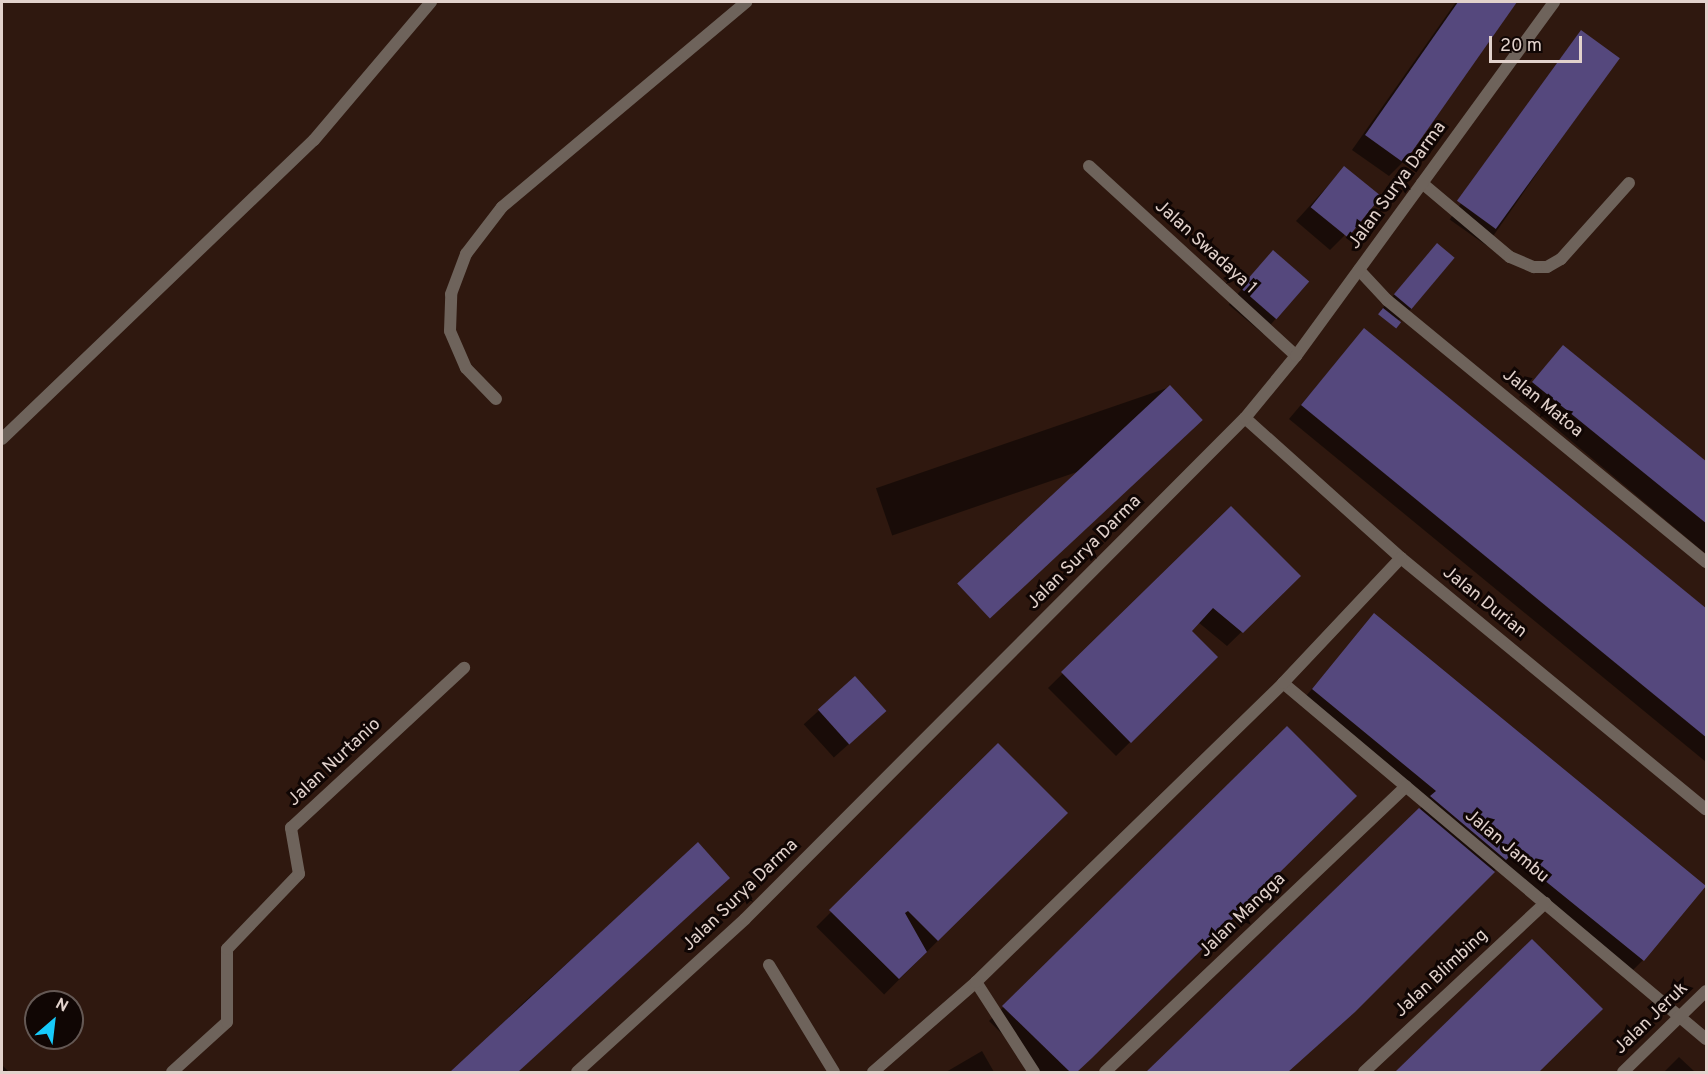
<!DOCTYPE html>
<style>
body{margin:0}
#map{position:relative;width:1708px;height:1074px;overflow:hidden;background:#2f180f;font-family:Overpass,sans-serif}
div>[style]{position:absolute}
.shadow>*{inset:0;background:#0007;transform-origin:0 0}
.building>*{inset:0;background:#55487d;transform-origin:0 0}
.street>*{height:12px;margin:-6px;padding:0 6px;transform-origin:6px;border-radius:6px;background:#6e635b}
span{translate:-50% -50%;white-space:nowrap;text-align:center;line-height:1.15;-webkit-text-stroke:6px #100604;paint-order:stroke}
.street-label{font-size:18px;color:#e2d2cc}
.frame{position:absolute;inset:0;border:3px solid #e2d2cc;pointer-events:none}
.north{position:absolute;left:24px;top:990px;width:60px;height:60px;box-sizing:border-box;background:#100604;border:2px solid #645854;border-radius:50%;rotate:28deg;font-size:16px;font-weight:700;line-height:24px;text-align:center;color:#e2d2cc}
.north::after{content:'';display:block;margin:auto;width:21px;height:27px;background:#17cafb;clip-path:polygon(50% 0,100% 100%,50% 72%,0 100%)}
.scale{position:absolute;left:1489px;top:36px;width:93px;height:27px;box-sizing:border-box;border:3px solid #e2d2cc;border-top:0;padding-left:8px;font-size:18px;line-height:21px;white-space:nowrap;color:#e2d2cc;-webkit-text-stroke:4px #100604;paint-order:stroke}
</style>
<div id="map">
<div class="shadow">
<i style="clip-path:polygon(1456px 2px,1515px 2px,1403px 162px,1389px 176px,1352px 150px)"></i>
<i style="left:1581px;top:32px;width:45px;height:229px;rotate:35deg"></i>
<i style="clip-path:polygon(1344px 168px,1344px 236px,1330px 250px,1296px 221px)"></i>
<i style="clip-path:polygon(1437px 245px,1411px 309px,1396px 323px,1381px 310px)"></i>
<i style="left:1273px;top:252px;width:45px;height:69px;rotate:40deg"></i>
<i style="clip-path:polygon(1364px 330px,1706px 611px,1706px 762px,1289px 419px)"></i>
<i style="clip-path:polygon(1563px 347px,1706px 464px,1706px 554px,1519px 397px)"></i>
<i style="left:1170px;top:387px;width:50px;height:311px;rotate:71deg"></i>
<i style="clip-path:polygon(1231px 508px,1299px 576px,1227px 646px,1198px 622px,1190px 631px,1216px 657px,1116px 756px,1048px 688px)"></i>
<i style="clip-path:polygon(1375px 615px,1643px 960px,1630px 973px,1498px 867px,1287px 1072px,1149px 1072px,1424px 805px,1300px 703px)"></i>
<i style="left:855px;top:678px;width:45px;height:69px;rotate:48deg"></i>
<i style="clip-path:polygon(1287px 728px,1355px 796px,1075px 1072px,1041px 1072px,989px 1021px)"></i>
<i style="left:998px;top:745px;width:96px;height:257px;rotate:45deg"></i>
<i style="clip-path:polygon(698px 845px,543px 1047px,518px 1072px,454px 1072px,523px 1003px)"></i>
<i style="clip-path:polygon(1532px 941px,1601px 1009px,1536px 1072px,1399px 1072px)"></i>
<i style="clip-path:polygon(982px 1051px,994px 1072px,946px 1072px)"></i>
<i style="clip-path:polygon(1679px 1057px,1695px 1072px,1664px 1072px)"></i>
<i style="clip-path:polygon(2px 1065px,9px 1072px,2px 1072px)"></i>
</div>
<div class="building">
<i style="clip-path:polygon(1458px 2px,1517px 2px,1404px 163px,1365px 135px)"></i>
<i style="left:1581px;top:30px;width:48px;height:211px;rotate:36deg"></i>
<i style="left:1344px;top:166px;width:48px;height:53px;rotate:39deg"></i>
<i style="left:1437px;top:243px;width:23px;height:67px;rotate:40deg"></i>
<i style="left:1273px;top:250px;width:48px;height:50px;rotate:41deg"></i>
<i style="left:1383px;top:308px;width:23px;height:8px;rotate:38deg"></i>
<i style="clip-path:polygon(1364px 328px,1707px 609px,1707px 738px,1301px 405px)"></i>
<i style="clip-path:polygon(1563px 345px,1707px 462px,1707px 524px,1532px 382px)"></i>
<i style="left:1170px;top:385px;width:48px;height:291px;rotate:47deg"></i>
<i style="clip-path:polygon(1231px 506px,1301px 576px,1243px 633px,1213px 608px,1192px 631px,1218px 657px,1131px 743px,1061px 672px)"></i>
<i style="clip-path:polygon(1374px 613px,1706px 886px,1644px 961px,1512px 854px,1506px 860px,1430px 796px,1436px 791px,1312px 689px)"></i>
<i style="left:855px;top:676px;width:47px;height:50px;rotate:48deg"></i>
<i style="clip-path:polygon(1287px 726px,1357px 796px,1092px 1058px,1077px 1072px,1070px 1072px,1002px 1006px)"></i>
<i style="clip-path:polygon(998px 743px,1068px 813px,938px 941px,908px 911px,905px 913px,927px 952px,899px 979px,829px 910px)"></i>
<i style="clip-path:polygon(1419px 808px,1495px 872px,1355px 1012px,1288px 1072px,1146px 1072px)"></i>
<i style="clip-path:polygon(698px 842px,730px 878px,518px 1072px,450px 1072px)"></i>
<i style="clip-path:polygon(1532px 939px,1603px 1009px,1539px 1072px,1395px 1072px)"></i>
</div>
<div class="street">
<i style="left:1089px;top:166px;width:281px;rotate:42.5deg"></i>
<i style="left:1422px;top:183px;width:115px;rotate:40.1deg"></i>
<i style="left:1510px;top:257px;width:26px;rotate:23deg"></i>
<i style="left:1534px;top:267px;width:13px"></i>
<i style="left:1547px;top:267px;width:16px;rotate:-30deg"></i>
<i style="left:1561px;top:259px;width:102px;rotate:-48.2deg"></i>
<i style="left:1359px;top:270px;width:41px;rotate:47deg"></i>
<i style="left:1387px;top:300px;width:413px;rotate:39.4deg"></i>
<i style="left:496px;top:399px;width:43px;rotate:-134.1deg"></i>
<i style="left:466px;top:368px;width:40px;rotate:-113.4deg"></i>
<i style="left:450px;top:331px;width:37px;rotate:-88deg"></i>
<i style="left:451px;top:294px;width:43px;rotate:-69.4deg"></i>
<i style="left:466px;top:254px;width:59px;rotate:-52.5deg"></i>
<i style="left:502px;top:207px;width:319px;rotate:-40deg"></i>
<i style="left:1245px;top:418px;width:210px;rotate:41.9deg"></i>
<i style="left:1401px;top:558px;width:395px;rotate:39.5deg"></i>
<i style="left:2px;top:439px;width:432px;rotate:-43.8deg"></i>
<i style="left:314px;top:140px;width:181px;rotate:-49.7deg"></i>
<i style="left:1283px;top:683px;width:553px;rotate:40.08deg"></i>
<i style="left:769px;top:965px;width:125px;rotate:58.7deg"></i>
<i style="left:976px;top:982px;width:107px;rotate:57.2deg"></i>
<i style="left:172px;top:1072px;width:74px;rotate:-42.3deg"></i>
<i style="left:227px;top:1022px;width:73px;rotate:-90deg"></i>
<i style="left:227px;top:949px;width:104px;rotate:-46.2deg"></i>
<i style="left:299px;top:874px;width:47px;rotate:-99.9deg"></i>
<i style="left:291px;top:828px;width:236px;rotate:-42.8deg"></i>
<i style="left:577px;top:1072px;width:227px;rotate:-42.3deg"></i>
<i style="left:745px;top:919px;width:708px;rotate:-45.06deg"></i>
<i style="left:1245px;top:418px;width:80px;rotate:-50.6deg"></i>
<i style="left:1296px;top:356px;width:438px;rotate:-53.9deg"></i>
<i style="left:873px;top:1072px;width:137px;rotate:-41.1deg"></i>
<i style="left:976px;top:982px;width:429px;rotate:-44.2deg"></i>
<i style="left:1283px;top:683px;width:172px;rotate:-46.7deg"></i>
<i style="left:1105px;top:1072px;width:415px;rotate:-43.5deg"></i>
<i style="left:1364px;top:1072px;width:248px;rotate:-43deg"></i>
<i style="left:1623px;top:1072px;width:116px;rotate:-44.3deg"></i>
</div>
<div class="street-label">
<span style="left:1398px;top:186px;rotate:-54deg">Jalan Surya Darma</span>
<span style="left:1205px;top:248px;rotate:42deg">Jalan Swadaya 1</span>
<span style="left:1542px;top:404px;rotate:39deg">Jalan Matoa</span>
<span style="left:1085px;top:553px;rotate:-45deg">Jalan Surya Darma</span>
<span style="left:1484px;top:603px;rotate:39deg">Jalan Durian</span>
<span style="left:335px;top:763px;rotate:-43deg">Jalan Nurtanio</span>
<span style="left:1506px;top:847px;rotate:40deg">Jalan Jambu</span>
<span style="left:741px;top:896px;rotate:-44deg">Jalan Surya Darma</span>
<span style="left:1243px;top:916px;rotate:-44deg">Jalan Mangga</span>
<span style="left:1442px;top:974px;rotate:-43deg">Jalan Blimbing</span>
<span style="left:1652px;top:1019px;rotate:-44deg">Jalan Jeruk</span>
</div>
<div class="frame"></div>
<div class="north">N</div>
<div class="scale">20 m</div>
</div>
